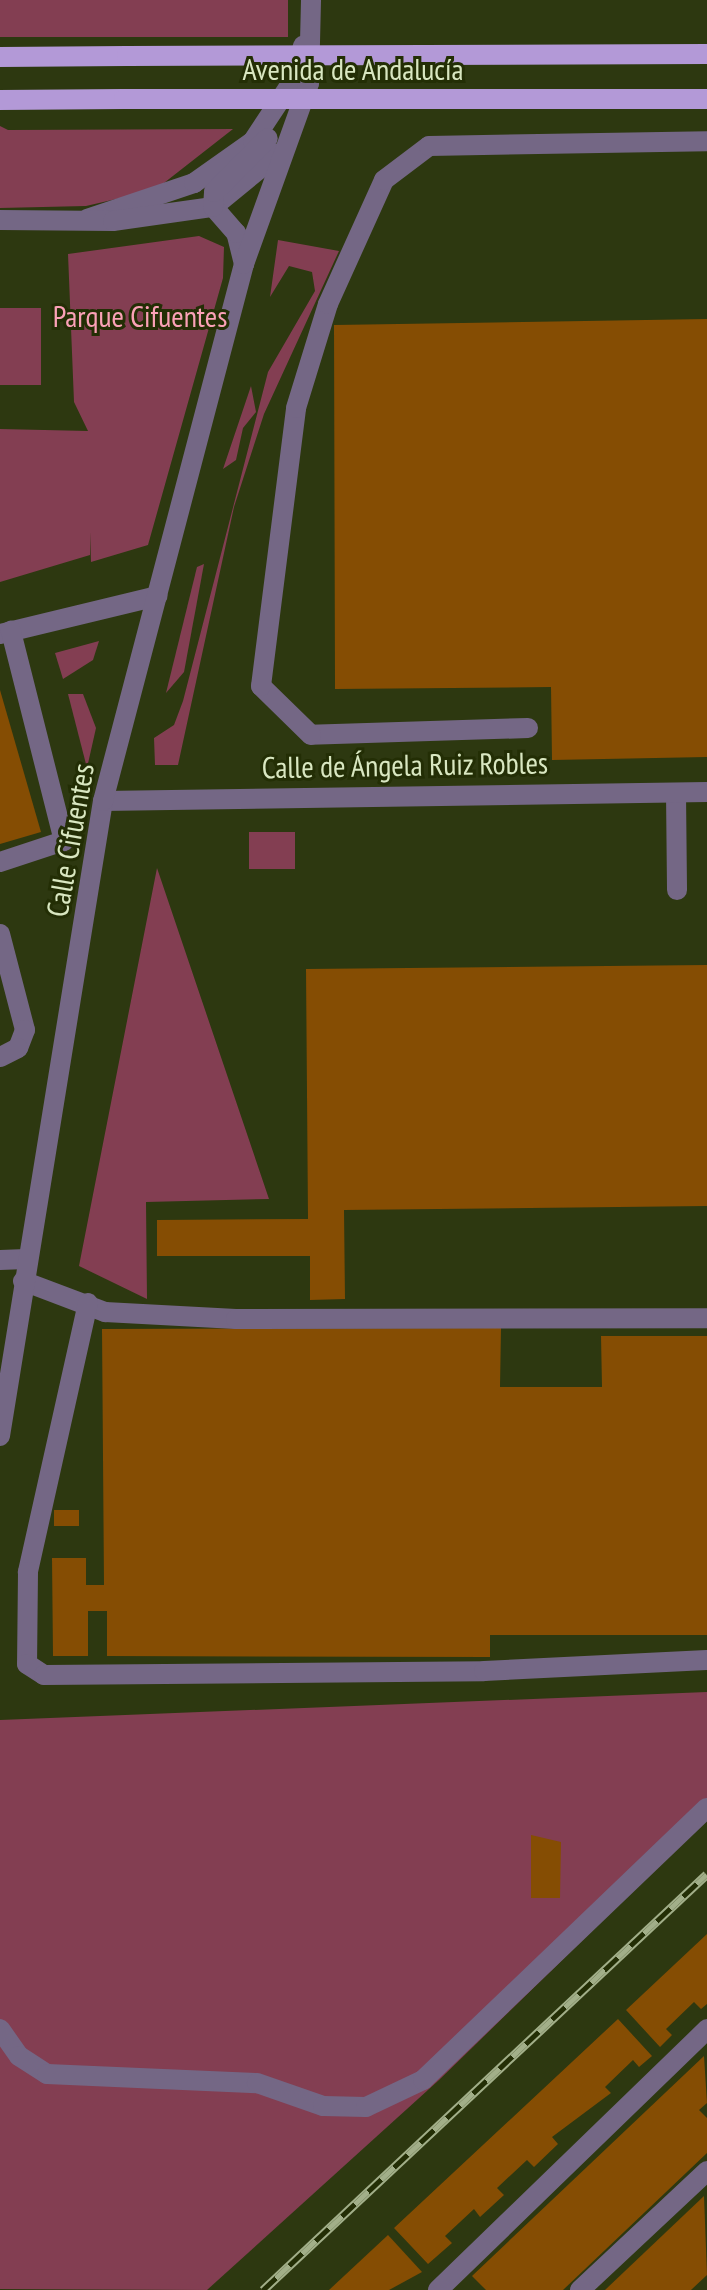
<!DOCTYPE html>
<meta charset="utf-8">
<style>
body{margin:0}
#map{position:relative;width:707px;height:2290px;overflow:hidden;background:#2d3810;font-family:"PT Sans Narrow",sans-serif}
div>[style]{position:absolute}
.green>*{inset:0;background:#833e52;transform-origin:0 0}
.building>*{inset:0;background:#854d03;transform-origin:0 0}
.minor>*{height:20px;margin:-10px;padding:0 10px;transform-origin:10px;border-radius:10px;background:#746785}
.major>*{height:20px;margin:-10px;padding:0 10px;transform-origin:10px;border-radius:10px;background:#b399d7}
.rail>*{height:9px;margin-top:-4.5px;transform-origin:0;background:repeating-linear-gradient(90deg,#232e05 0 18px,#a2af89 0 36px);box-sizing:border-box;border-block:2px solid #a2af89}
.major-bridge>*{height:20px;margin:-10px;padding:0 10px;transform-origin:10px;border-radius:10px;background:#b399d7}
span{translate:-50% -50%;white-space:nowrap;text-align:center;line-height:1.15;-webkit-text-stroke:6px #232e05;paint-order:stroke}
.street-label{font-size:30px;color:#d9e7c1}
.park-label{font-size:30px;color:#fba1b7}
</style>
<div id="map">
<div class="green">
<i style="left:0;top:0;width:288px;height:37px"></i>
<i style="clip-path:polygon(0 126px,8px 130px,233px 129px,155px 190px,86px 206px,0 208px)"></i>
<i style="clip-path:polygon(199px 236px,224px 247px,223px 278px,148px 545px,91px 562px,90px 532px,90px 555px,0 582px,0 429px,88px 431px,74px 402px,68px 254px)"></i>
<i style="clip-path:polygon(278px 240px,339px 251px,264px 414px,234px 507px,178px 765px,155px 765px,154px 738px,174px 725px,183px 701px,268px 372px,315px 291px,312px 272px,289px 266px,270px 297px)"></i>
<i style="left:0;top:308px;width:41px;height:77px"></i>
<i style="clip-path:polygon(251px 386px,256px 412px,243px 428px,236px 460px,223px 469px)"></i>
<i style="clip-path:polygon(204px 564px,184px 672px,166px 693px,197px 567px)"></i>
<i style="clip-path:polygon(99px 641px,93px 660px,63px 679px,55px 653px)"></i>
<i style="clip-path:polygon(68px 694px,83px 694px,96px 728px,87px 768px)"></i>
<i style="left:249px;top:832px;width:46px;height:37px"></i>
<i style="clip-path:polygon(157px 868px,269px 1199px,146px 1202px,147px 1299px,79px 1266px)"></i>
<i style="clip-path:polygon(707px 1692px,707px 1819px,439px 2080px,207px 2290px,0 2289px,0 1720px)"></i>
</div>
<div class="building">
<i style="clip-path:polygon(707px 319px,707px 757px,552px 760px,551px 687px,335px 689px,334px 325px)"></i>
<i style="clip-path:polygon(0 690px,41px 832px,0 844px)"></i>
<i style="clip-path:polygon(707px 965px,707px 1206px,344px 1210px,345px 1299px,310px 1300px,310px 1256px,157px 1256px,157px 1220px,308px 1219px,306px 969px)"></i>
<i style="clip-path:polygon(501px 1328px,500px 1387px,602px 1387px,601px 1336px,707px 1336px,707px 1635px,490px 1635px,490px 1657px,107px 1656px,107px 1611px,88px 1611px,88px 1656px,53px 1656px,52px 1558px,86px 1558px,86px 1585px,104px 1585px,102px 1329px)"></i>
<i style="left:79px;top:1510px;width:16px;height:25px;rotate:90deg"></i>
<i style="clip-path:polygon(531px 1835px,561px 1842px,560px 1898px,531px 1898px)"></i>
<i style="clip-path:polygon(707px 1934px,707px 2004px,701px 2009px,694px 2002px,666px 2029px,672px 2035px,660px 2047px,626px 2010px)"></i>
<i style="clip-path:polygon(618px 2019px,652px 2056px,639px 2067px,633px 2060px,605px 2087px,611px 2093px,552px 2137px,558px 2144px,534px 2167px,527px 2160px,497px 2188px,504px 2195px,480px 2217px,474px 2209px,445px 2236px,452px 2243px,428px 2264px,394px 2228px)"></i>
<i style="clip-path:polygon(704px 2056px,707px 2103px,699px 2110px,707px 2118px,707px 2153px,563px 2290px,486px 2290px,472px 2276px)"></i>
<i style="clip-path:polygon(704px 2196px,707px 2275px,691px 2290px,605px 2290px)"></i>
<i style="clip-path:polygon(388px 2235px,422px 2272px,389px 2290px,329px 2290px)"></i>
</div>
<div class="minor">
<i style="left:87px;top:219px;width:113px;rotate:-18.6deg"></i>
<i style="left:194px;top:183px;width:72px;rotate:-35.4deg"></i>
<i style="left:253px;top:141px;width:71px;rotate:-56.5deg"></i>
<i style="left:292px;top:82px;width:38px;rotate:-73deg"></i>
<i style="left:0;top:220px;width:113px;rotate:0.5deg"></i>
<i style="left:113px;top:221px;width:101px;rotate:-8deg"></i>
<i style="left:213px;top:207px;width:85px;rotate:-39.3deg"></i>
<i style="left:244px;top:264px;width:32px;rotate:-104deg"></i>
<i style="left:236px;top:233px;width:35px;rotate:-131deg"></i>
<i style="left:213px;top:207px;width:15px;rotate:-86deg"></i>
<i style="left:214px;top:192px;width:76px;rotate:-45deg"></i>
<i style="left:0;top:634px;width:162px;rotate:-13.6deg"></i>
<i style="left:528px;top:728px;width:217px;rotate:178.2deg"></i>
<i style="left:311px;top:735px;width:70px;rotate:-135.6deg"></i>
<i style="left:261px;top:686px;width:280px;rotate:-82.8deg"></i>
<i style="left:296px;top:408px;width:109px;rotate:-72.9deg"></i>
<i style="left:328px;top:304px;width:136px;rotate:-65.7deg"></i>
<i style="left:384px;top:180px;width:56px;rotate:-37.1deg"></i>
<i style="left:429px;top:146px;width:278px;rotate:-1deg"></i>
<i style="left:676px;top:793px;width:97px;rotate:89.4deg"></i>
<i style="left:103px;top:801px;width:604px;rotate:-0.85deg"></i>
<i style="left:0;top:862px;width:67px;rotate:-18.2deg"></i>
<i style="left:64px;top:841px;width:217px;rotate:-104.2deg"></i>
<i style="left:0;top:934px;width:99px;rotate:75.4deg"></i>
<i style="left:25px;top:1030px;width:19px;rotate:111deg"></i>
<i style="left:18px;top:1048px;width:20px;rotate:153deg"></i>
<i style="left:0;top:1260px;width:26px;rotate:-2deg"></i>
<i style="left:23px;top:1281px;width:88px;rotate:20.7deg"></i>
<i style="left:105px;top:1312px;width:131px;rotate:3.1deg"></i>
<i style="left:236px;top:1319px;width:471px;rotate:-0.1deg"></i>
<i style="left:88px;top:1303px;width:276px;rotate:102.6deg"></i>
<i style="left:28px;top:1572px;width:92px;rotate:90.6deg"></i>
<i style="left:27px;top:1664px;width:20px;rotate:33deg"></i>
<i style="left:44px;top:1675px;width:440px;rotate:-0.5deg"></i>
<i style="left:484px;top:1671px;width:223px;rotate:-2.8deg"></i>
<i style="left:0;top:1436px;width:643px;rotate:-80.79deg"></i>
<i style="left:103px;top:801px;width:555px;rotate:-75.29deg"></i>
<i style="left:244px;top:264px;width:192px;rotate:-70.2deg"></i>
<i style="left:309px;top:83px;width:83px;rotate:-88.6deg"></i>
<i style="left:0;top:2029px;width:33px;rotate:55deg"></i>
<i style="left:19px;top:2056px;width:33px;rotate:33deg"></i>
<i style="left:47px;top:2074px;width:210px;rotate:2.5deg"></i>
<i style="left:257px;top:2083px;width:70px;rotate:19.2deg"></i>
<i style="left:323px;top:2106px;width:43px;rotate:1.3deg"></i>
<i style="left:366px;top:2107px;width:63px;rotate:-25.3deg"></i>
<i style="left:423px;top:2080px;width:393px;rotate:-43.8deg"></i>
<i style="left:438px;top:2290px;width:375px;rotate:-44.1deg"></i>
<i style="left:580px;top:2290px;width:174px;rotate:-43.1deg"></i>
</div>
<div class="major">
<i style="left:0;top:57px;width:127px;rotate:-0.5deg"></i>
<i style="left:0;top:100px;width:124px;rotate:-0.5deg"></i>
</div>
<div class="rail">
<i style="left:263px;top:2290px;width:608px;rotate:-43.14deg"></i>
</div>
<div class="major-bridge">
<i style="left:127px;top:56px;width:580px;rotate:-0.2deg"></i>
<i style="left:124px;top:99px;width:583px"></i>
</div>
<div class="street-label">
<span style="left:353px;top:69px">Avenida de Andalucía</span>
<span style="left:405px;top:765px;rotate:-1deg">Calle de Ángela Ruiz Robles</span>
<span style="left:70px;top:840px;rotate:-80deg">Calle Cifuentes</span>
</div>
<div class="park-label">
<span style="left:140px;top:316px">Parque Cifuentes</span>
</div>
</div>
